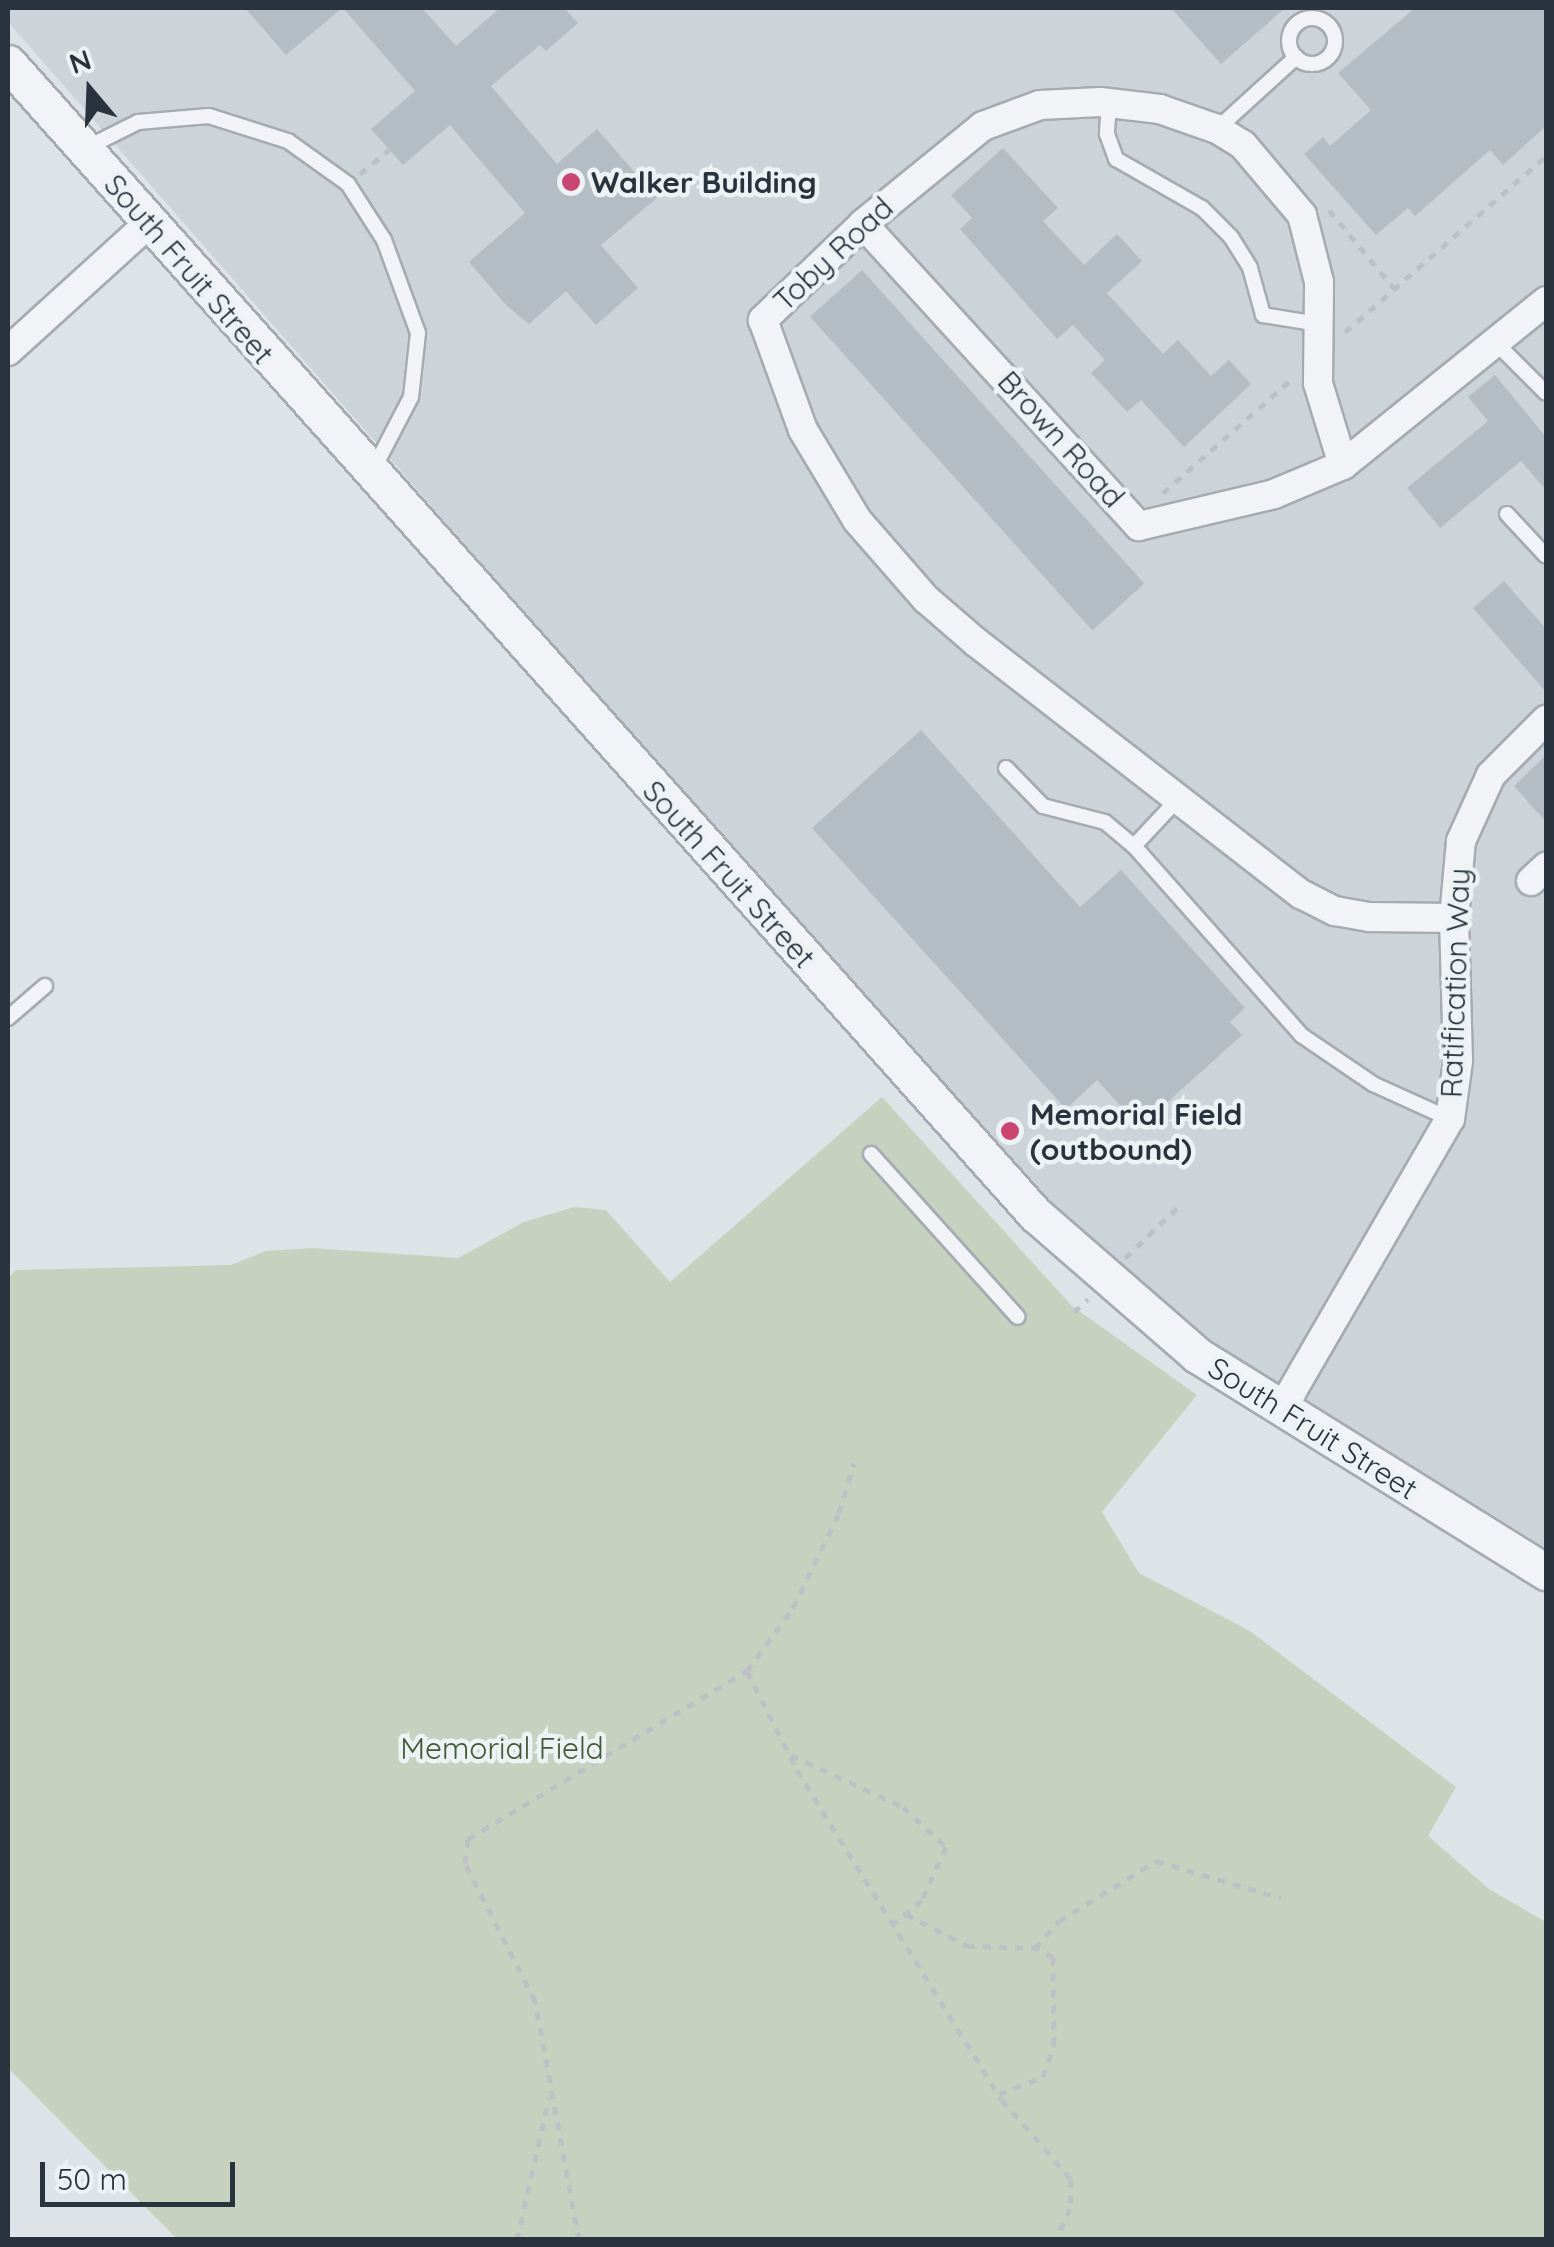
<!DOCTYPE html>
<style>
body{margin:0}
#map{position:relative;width:1554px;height:2247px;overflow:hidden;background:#dee3e7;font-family:Quicksand,sans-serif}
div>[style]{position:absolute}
.built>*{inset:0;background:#ccd3d9}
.green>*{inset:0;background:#c7d1bf}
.building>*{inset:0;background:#b5bdc4;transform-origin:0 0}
.path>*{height:5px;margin-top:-2.5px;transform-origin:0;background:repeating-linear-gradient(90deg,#bdc1c6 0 8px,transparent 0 16px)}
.roads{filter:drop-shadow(2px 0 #a4abb1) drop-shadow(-2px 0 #a4abb1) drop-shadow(0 2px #a4abb1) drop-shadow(0 -2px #a4abb1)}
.service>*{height:14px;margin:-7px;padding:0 7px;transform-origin:7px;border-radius:7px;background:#f1f3f6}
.service>.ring{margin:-7px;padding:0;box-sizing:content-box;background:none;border:14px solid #f1f3f6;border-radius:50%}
.minor>*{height:28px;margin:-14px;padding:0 14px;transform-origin:14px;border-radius:14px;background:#f1f3f6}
.tertiary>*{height:35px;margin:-17.5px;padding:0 17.5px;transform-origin:17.5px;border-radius:17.5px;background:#f1f3f6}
.dots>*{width:28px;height:28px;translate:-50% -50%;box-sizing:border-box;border:5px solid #edf2f5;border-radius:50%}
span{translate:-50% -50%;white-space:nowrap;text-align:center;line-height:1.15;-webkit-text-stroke:9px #edf2f5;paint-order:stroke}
.poi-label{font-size:30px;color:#28333e;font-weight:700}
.left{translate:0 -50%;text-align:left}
.street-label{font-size:30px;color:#28333e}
.park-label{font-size:30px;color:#425935}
.frame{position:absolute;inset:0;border:10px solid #28333e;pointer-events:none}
.north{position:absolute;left:40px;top:40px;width:100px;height:100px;-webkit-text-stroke:8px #edf2f5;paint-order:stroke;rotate:341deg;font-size:28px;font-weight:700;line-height:40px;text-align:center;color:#28333e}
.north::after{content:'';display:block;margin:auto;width:35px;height:45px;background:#28333e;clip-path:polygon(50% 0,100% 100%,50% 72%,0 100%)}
.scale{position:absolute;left:40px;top:2162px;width:195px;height:45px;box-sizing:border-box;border:5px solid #28333e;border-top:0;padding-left:12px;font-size:30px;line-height:35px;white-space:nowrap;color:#28333e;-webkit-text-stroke:8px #edf2f5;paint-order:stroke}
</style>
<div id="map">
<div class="built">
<i style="clip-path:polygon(8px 8px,1546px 8px,1546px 1548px,1229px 1353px,1101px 1257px,566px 660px,8px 22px)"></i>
</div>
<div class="green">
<i style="clip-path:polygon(882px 1097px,1072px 1306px,1197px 1395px,1102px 1512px,1139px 1573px,1250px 1631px,1456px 1787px,1428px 1836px,1489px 1889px,1546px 1922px,1546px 2239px,177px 2239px,8px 2068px,8px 1278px,16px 1270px,231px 1265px,266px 1251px,312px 1248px,458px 1258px,524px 1222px,574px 1207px,606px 1210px,670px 1282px)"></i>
</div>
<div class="building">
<i style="clip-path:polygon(245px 8px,342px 8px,286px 55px)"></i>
<i style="clip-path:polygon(343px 8px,422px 8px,456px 46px,500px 8px,564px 8px,578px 23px,546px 51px,540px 45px,491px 86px,557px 164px,597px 129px,657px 198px,601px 245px,638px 288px,596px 325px,566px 291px,529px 324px,507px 306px,469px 262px,525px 213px,450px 125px,403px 165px,371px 129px,415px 91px)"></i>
<i style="clip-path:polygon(1171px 8px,1285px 8px,1221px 64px)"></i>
<i style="clip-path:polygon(1415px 8px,1546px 8px,1546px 126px,1503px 165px,1490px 150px,1415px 216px,1408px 208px,1376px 235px,1304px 154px,1323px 137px,1330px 146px,1371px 110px,1338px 73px)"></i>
<i style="clip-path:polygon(1003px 148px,1058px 208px,1043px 221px,1084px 265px,1117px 234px,1142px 261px,1107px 293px,1163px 354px,1178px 340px,1211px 376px,1229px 360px,1251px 384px,1184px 447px,1141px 400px,1127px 412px,1091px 373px,1105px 360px,1073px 325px,1057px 339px,960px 229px,972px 218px,951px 195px)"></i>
<i style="left:862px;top:270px;width:422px;height:70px;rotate:48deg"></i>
<i style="clip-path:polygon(1495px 375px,1546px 437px,1546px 490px,1521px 461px,1440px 528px,1407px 488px,1488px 421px,1468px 397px)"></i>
<i style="clip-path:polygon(1504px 581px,1546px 629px,1546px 692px,1473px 608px)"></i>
<i style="clip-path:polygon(921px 730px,1080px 907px,1121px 870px,1245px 1008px,1230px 1022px,1242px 1035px,1140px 1127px,1097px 1080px,1066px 1109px,812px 828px)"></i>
<i style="clip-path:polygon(1546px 755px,1546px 822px,1514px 786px)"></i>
</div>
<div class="path">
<i style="left:360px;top:174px;width:39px;rotate:-40deg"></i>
<i style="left:1329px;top:210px;width:102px;rotate:50.2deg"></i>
<i style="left:1345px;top:332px;width:267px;rotate:-41.2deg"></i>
<i style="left:1163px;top:493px;width:174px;rotate:-41.5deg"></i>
<i style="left:1125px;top:1258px;width:72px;rotate:-43.9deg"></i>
<i style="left:1074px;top:1312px;width:19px;rotate:-43deg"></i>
<i style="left:747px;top:1671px;width:111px;rotate:63.2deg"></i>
<i style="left:797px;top:1770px;width:388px;rotate:58.2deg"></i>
<i style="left:1002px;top:2100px;width:105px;rotate:48.9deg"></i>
<i style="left:1071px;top:2179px;width:29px;rotate:92deg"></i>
<i style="left:1070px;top:2208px;width:35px;rotate:114deg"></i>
<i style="left:791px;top:1755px;width:123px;rotate:24.9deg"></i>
<i style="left:903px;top:1807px;width:59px;rotate:42.9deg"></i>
<i style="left:946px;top:1847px;width:58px;rotate:114.4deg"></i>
<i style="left:922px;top:1900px;width:38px;rotate:140deg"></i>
<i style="left:906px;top:1914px;width:69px;rotate:27.7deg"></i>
<i style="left:967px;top:1946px;width:68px;rotate:1.7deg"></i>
<i style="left:1035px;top:1948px;width:36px;rotate:-48deg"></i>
<i style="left:1059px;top:1921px;width:114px;rotate:-31.7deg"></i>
<i style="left:1156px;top:1861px;width:130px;rotate:16.5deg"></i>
<i style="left:999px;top:2094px;width:47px;rotate:-21.1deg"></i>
<i style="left:1043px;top:2077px;width:34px;rotate:-71deg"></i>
<i style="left:1054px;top:2045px;width:88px;rotate:-90.7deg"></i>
<i style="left:1053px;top:1957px;width:20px;rotate:-153deg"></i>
<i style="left:517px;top:2240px;width:146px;rotate:-77.3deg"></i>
<i style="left:579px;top:2240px;width:243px;rotate:-100.4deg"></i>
<i style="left:535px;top:2001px;width:155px;rotate:-116.9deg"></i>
<i style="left:465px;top:1863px;width:24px;rotate:-83deg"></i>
<i style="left:468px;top:1839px;width:326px;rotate:-31.1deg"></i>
<i style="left:747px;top:1671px;width:78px;rotate:-53.9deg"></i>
<i style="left:793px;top:1608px;width:106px;rotate:-64.2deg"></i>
<i style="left:839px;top:1513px;width:52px;rotate:-73.3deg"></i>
</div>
<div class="roads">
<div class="service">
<i class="ring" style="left:1289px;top:18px;width:32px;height:32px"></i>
<i style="left:1109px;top:103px;width:31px;rotate:94deg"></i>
<i style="left:1107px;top:134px;width:27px;rotate:70deg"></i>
<i style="left:1116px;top:159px;width:99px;rotate:29.7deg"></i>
<i style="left:1202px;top:208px;width:41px;rotate:45deg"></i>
<i style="left:1231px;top:237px;width:36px;rotate:58deg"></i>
<i style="left:1250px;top:268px;width:49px;rotate:74.5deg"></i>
<i style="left:1263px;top:315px;width:56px;rotate:9.3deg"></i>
<i style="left:1217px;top:129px;width:107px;rotate:-42.3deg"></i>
<i style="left:84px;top:149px;width:60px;rotate:-26.6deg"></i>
<i style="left:138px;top:122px;width:71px;rotate:-4.8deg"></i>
<i style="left:209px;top:116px;width:83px;rotate:17.6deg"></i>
<i style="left:288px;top:141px;width:74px;rotate:35.6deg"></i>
<i style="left:348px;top:184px;width:67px;rotate:57.3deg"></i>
<i style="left:384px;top:240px;width:99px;rotate:69.9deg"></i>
<i style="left:418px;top:333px;width:64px;rotate:96.2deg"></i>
<i style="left:411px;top:397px;width:82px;rotate:117.5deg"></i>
<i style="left:1497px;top:344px;width:69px;rotate:45deg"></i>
<i style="left:1507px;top:514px;width:57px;rotate:47.1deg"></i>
<i style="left:1006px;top:768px;width:53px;rotate:45.8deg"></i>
<i style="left:1043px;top:806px;width:64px;rotate:14.5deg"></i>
<i style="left:1105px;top:822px;width:38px;rotate:40deg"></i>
<i style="left:1178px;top:799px;width:64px;rotate:133.1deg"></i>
<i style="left:1134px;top:846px;width:252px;rotate:48.5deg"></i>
<i style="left:1301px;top:1035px;width:87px;rotate:34.2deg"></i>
<i style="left:1373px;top:1084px;width:85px;rotate:24.4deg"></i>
<i style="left:8px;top:1018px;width:49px;rotate:-40.9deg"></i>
<i style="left:871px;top:1154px;width:219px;rotate:48deg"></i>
</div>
<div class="minor">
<i style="left:863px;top:224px;width:409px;rotate:47.6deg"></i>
<i style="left:1139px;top:526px;width:139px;rotate:-13.3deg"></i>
<i style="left:1274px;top:494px;width:75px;rotate:-22.8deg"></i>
<i style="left:1343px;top:465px;width:261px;rotate:-38.9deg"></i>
<i style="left:8px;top:351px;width:190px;rotate:-42.2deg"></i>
<i style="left:1343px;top:465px;width:86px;rotate:-107deg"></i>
<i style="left:1318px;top:383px;width:101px;rotate:-89.4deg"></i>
<i style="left:1319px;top:282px;width:69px;rotate:-104.2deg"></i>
<i style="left:1302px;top:215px;width:92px;rotate:-130.1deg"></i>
<i style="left:1243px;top:145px;width:31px;rotate:-148deg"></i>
<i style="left:1217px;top:129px;width:60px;rotate:-160.7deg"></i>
<i style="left:1160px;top:109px;width:60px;rotate:-173.3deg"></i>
<i style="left:1100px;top:102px;width:60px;rotate:177.1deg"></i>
<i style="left:1040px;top:105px;width:61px;rotate:159.8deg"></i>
<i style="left:983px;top:126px;width:155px;rotate:140.8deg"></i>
<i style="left:863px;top:224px;width:139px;rotate:136.2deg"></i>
<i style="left:763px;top:320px;width:117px;rotate:70deg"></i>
<i style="left:803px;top:430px;width:105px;rotate:59deg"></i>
<i style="left:857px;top:520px;width:105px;rotate:48.9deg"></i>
<i style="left:926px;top:599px;width:67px;rotate:40.8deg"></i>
<i style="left:977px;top:643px;width:410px;rotate:37.8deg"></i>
<i style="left:1301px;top:894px;width:38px;rotate:27deg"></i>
<i style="left:1335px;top:911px;width:36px;rotate:10deg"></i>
<i style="left:1370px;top:917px;width:84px;rotate:0.7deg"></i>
<i style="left:1531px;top:881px;width:21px;rotate:-43deg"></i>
<i style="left:1281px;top:1410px;width:337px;rotate:-59.9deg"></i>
<i style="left:1450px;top:1119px;width:59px;rotate:-82.1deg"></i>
<i style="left:1458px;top:1061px;width:143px;rotate:-91.6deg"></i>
<i style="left:1454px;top:918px;width:77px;rotate:-84.8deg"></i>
<i style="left:1461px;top:841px;width:72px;rotate:-65.6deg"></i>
<i style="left:1491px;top:775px;width:78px;rotate:-45deg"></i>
</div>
<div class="tertiary">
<i style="left:8px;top:63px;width:1543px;rotate:48.26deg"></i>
<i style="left:1035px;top:1214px;width:215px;rotate:41deg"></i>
<i style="left:1197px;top:1355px;width:411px;rotate:31.9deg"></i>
</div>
</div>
<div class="dots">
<i style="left:571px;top:182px;background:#ca456f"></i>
<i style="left:1010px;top:1131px;background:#ca456f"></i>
</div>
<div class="poi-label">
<span class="left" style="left:591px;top:182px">Walker Building</span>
<span class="left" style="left:1030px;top:1131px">Memorial Field<br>(outbound)</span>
</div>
<div class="street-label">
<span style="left:833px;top:254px;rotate:-43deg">Toby Road</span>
<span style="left:189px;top:269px;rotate:49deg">South Fruit Street</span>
<span style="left:1061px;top:439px;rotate:48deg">Brown Road</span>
<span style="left:729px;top:874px;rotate:48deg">South Fruit Street</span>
<span style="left:1455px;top:983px;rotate:-88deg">Ratification Way</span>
<span style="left:1313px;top:1428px;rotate:32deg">South Fruit Street</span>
</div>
<div class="park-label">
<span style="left:502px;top:1748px">Memorial Field</span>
</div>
<div class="frame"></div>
<div class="north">N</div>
<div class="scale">50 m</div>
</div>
